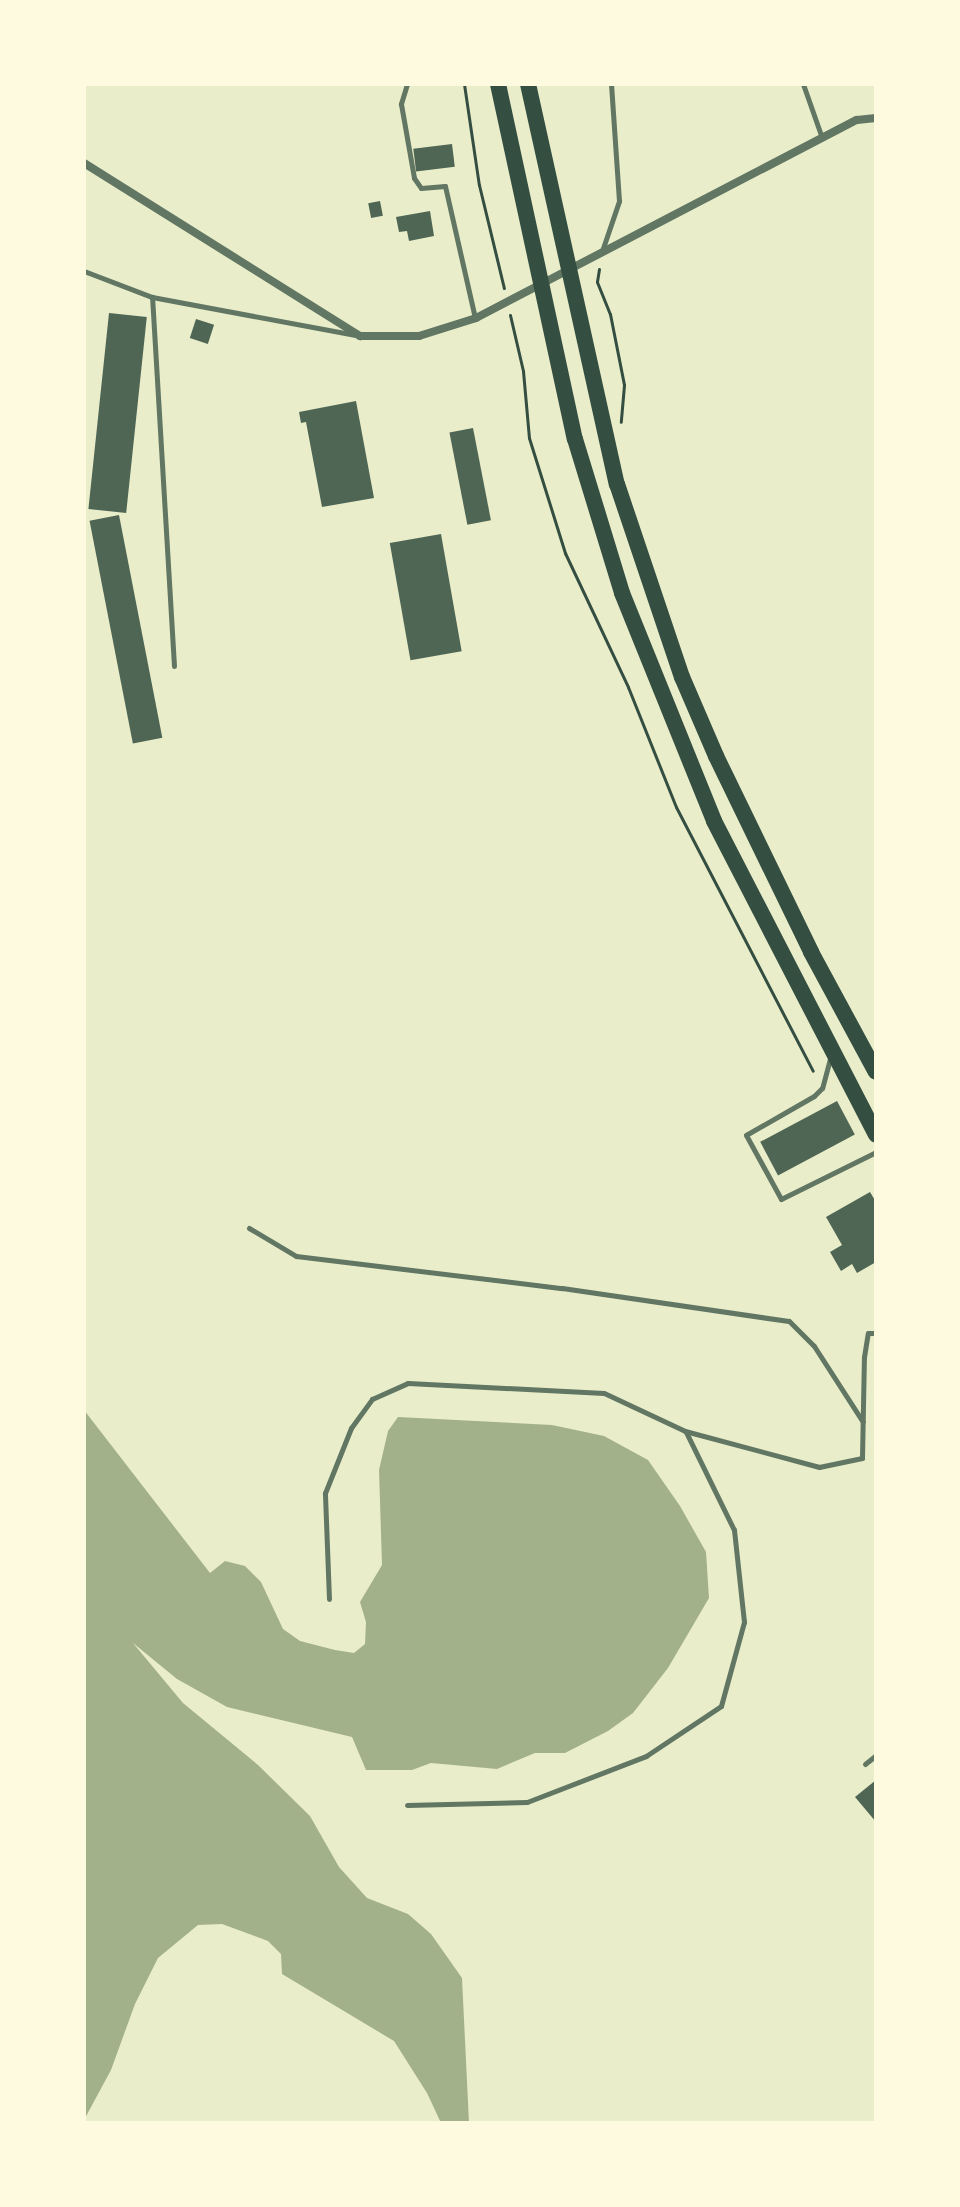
<!DOCTYPE html>
<style>
body{margin:0}
#map{position:relative;width:960px;height:2207px;overflow:hidden;background:#e9edc9;font-family:"Roboto Condensed",sans-serif}
div>[style]{position:absolute}
.water>*{inset:0;background:#a3b18a}
.building>*{inset:0;background:#4f6655;transform-origin:0 0}
.path>*{height:3px;margin:-1.5px;padding:0 1.5px;transform-origin:1.5px;border-radius:1.5px;background:#344e41}
.service>*{height:5px;margin:-2.5px;padding:0 2.5px;transform-origin:2.5px;border-radius:2.5px;background:#617663}
.minor>*{height:8px;margin:-4px;padding:0 4px;transform-origin:4px;border-radius:4px;background:#617663}
.primary>*{height:16px;margin:-8px;padding:0 8px;transform-origin:8px;border-radius:8px;background:#344e41}
span{translate:-50% -50%;white-space:nowrap;text-align:center;line-height:1.15;-webkit-text-stroke:8px #fefae0;paint-order:stroke}
.frame{position:absolute;inset:0;border:86px solid #fefae0;pointer-events:none}
</style>
<div id="map">
<div class="water">
<i style="clip-path:polygon(84px 1410px,210px 1573px,225px 1561px,245px 1566px,261px 1582px,283px 1629px,300px 1641px,335px 1650px,354px 1653px,365px 1644px,366px 1622px,360px 1602px,382px 1565px,379px 1470px,388px 1431px,398px 1417px,552px 1425px,604px 1436px,648px 1460px,680px 1506px,706px 1552px,709px 1598px,668px 1668px,633px 1713px,608px 1731px,565px 1753px,535px 1753px,497px 1769px,431px 1763px,412px 1770px,366px 1770px,352px 1737px,227px 1707px,177px 1679px,133px 1643px,183px 1703px,258px 1765px,310px 1816px,339px 1867px,367px 1898px,408px 1914px,431px 1934px,462px 1978px,469px 2123px,441px 2123px,427px 2093px,394px 2041px,282px 1974px,281px 1954px,268px 1941px,222px 1924px,198px 1925px,158px 1958px,135px 2004px,111px 2070px,84px 2120px)"></i>
</div>
<div class="building">
<i style="left:452px;top:144px;width:23px;height:39px;rotate:83deg"></i>
<i style="left:380px;top:201px;width:15px;height:12px;rotate:79deg"></i>
<i style="clip-path:polygon(430px 211px,434px 236px,409px 241px,407px 231px,399px 232px,396px 217px)"></i>
<i style="left:109px;top:313px;width:38px;height:197px;rotate:6deg"></i>
<i style="left:196px;top:319px;width:19px;height:20px;rotate:18deg"></i>
<i style="clip-path:polygon(356px 401px,374px 498px,322px 507px,306px 422px,301px 423px,299px 412px)"></i>
<i style="left:473px;top:428px;width:94px;height:24px;rotate:79deg"></i>
<i style="left:119px;top:515px;width:227px;height:30px;rotate:79deg"></i>
<i style="left:441px;top:534px;width:119px;height:52px;rotate:80deg"></i>
<i style="left:837px;top:1101px;width:38px;height:87px;rotate:62deg"></i>
<i style="clip-path:polygon(870px 1192px,876px 1202px,876px 1262px,857px 1273px,852px 1264px,841px 1271px,830px 1252px,842px 1245px,826px 1217px)"></i>
<i style="clip-path:polygon(876px 1780px,876px 1822px,855px 1797px)"></i>
</div>
<div class="path">
<i style="left:464px;top:84px;width:102px;rotate:81.6deg"></i>
<i style="left:479px;top:185px;width:106px;rotate:76.4deg"></i>
<i style="left:599px;top:269px;width:13px;rotate:99deg"></i>
<i style="left:597px;top:282px;width:35px;rotate:68deg"></i>
<i style="left:610px;top:314px;width:72px;rotate:78.8deg"></i>
<i style="left:624px;top:385px;width:37px;rotate:95deg"></i>
<i style="left:510px;top:315px;width:57px;rotate:76.9deg"></i>
<i style="left:523px;top:371px;width:67px;rotate:84.9deg"></i>
<i style="left:529px;top:438px;width:121px;rotate:72.6deg"></i>
<i style="left:565px;top:553px;width:148px;rotate:64.8deg"></i>
<i style="left:628px;top:687px;width:129px;rotate:68.2deg"></i>
<i style="left:676px;top:807px;width:297px;rotate:62.6deg"></i>
</div>
<div class="service">
<i style="left:407px;top:84px;width:21px;rotate:107deg"></i>
<i style="left:401px;top:104px;width:75px;rotate:80deg"></i>
<i style="left:414px;top:178px;width:12px;rotate:55deg"></i>
<i style="left:421px;top:188px;width:24px;rotate:-5deg"></i>
<i style="left:445px;top:186px;width:135px;rotate:77.2deg"></i>
<i style="left:803px;top:84px;width:57px;rotate:70.6deg"></i>
<i style="left:602px;top:251px;width:53px;rotate:-71.2deg"></i>
<i style="left:619px;top:201px;width:117px;rotate:-93.9deg"></i>
<i style="left:84px;top:271px;width:73px;rotate:20.9deg"></i>
<i style="left:174px;top:666px;width:370px;rotate:-93.4deg"></i>
<i style="left:152px;top:297px;width:207px;rotate:10.6deg"></i>
<i style="left:831px;top:1055px;width:34px;rotate:105deg"></i>
<i style="left:822px;top:1088px;width:11px;rotate:135deg"></i>
<i style="left:814px;top:1096px;width:78px;rotate:150.2deg"></i>
<i style="left:746px;top:1135px;width:73px;rotate:61.3deg"></i>
<i style="left:781px;top:1199px;width:106px;rotate:-26.3deg"></i>
<i style="left:249px;top:1228px;width:55px;rotate:30.8deg"></i>
<i style="left:296px;top:1256px;width:268px;rotate:6.9deg"></i>
<i style="left:562px;top:1288px;width:229px;rotate:8.3deg"></i>
<i style="left:789px;top:1321px;width:35px;rotate:45deg"></i>
<i style="left:814px;top:1346px;width:90px;rotate:57.2deg"></i>
<i style="left:329px;top:1599px;width:106px;rotate:-92.2deg"></i>
<i style="left:325px;top:1493px;width:70px;rotate:-68.2deg"></i>
<i style="left:351px;top:1428px;width:36px;rotate:-54deg"></i>
<i style="left:372px;top:1399px;width:39px;rotate:-24deg"></i>
<i style="left:408px;top:1383px;width:196px;rotate:2.9deg"></i>
<i style="left:604px;top:1393px;width:89px;rotate:25.1deg"></i>
<i style="left:685px;top:1431px;width:139px;rotate:15deg"></i>
<i style="left:819px;top:1467px;width:44px;rotate:-11.8deg"></i>
<i style="left:862px;top:1458px;width:101px;rotate:-88.9deg"></i>
<i style="left:864px;top:1357px;width:24px;rotate:-81deg"></i>
<i style="left:868px;top:1333px;width:8px"></i>
<i style="left:865px;top:1764px;width:14px;rotate:-39deg"></i>
<i style="left:407px;top:1805px;width:120px;rotate:-1.4deg"></i>
<i style="left:527px;top:1802px;width:128px;rotate:-21.1deg"></i>
<i style="left:646px;top:1756px;width:90px;rotate:-33.7deg"></i>
<i style="left:721px;top:1706px;width:87px;rotate:-74.7deg"></i>
<i style="left:744px;top:1622px;width:93px;rotate:-96.2deg"></i>
<i style="left:734px;top:1530px;width:109px;rotate:-116.1deg"></i>
</div>
<div class="minor">
<i style="left:84px;top:163px;width:326px;rotate:32.1deg"></i>
<i style="left:360px;top:336px;width:59px"></i>
<i style="left:419px;top:336px;width:60px;rotate:-17.5deg"></i>
<i style="left:476px;top:318px;width:429px;rotate:-27.5deg"></i>
<i style="left:857px;top:120px;width:19px;rotate:-6deg"></i>
</div>
<div class="primary">
<i style="left:498px;top:84px;width:363px;rotate:77.8deg"></i>
<i style="left:575px;top:439px;width:161px;rotate:73deg"></i>
<i style="left:622px;top:593px;width:246px;rotate:68deg"></i>
<i style="left:714px;top:821px;width:353px;rotate:62.7deg"></i>
<i style="left:528px;top:84px;width:410px;rotate:77.5deg"></i>
<i style="left:617px;top:484px;width:204px;rotate:71.4deg"></i>
<i style="left:682px;top:677px;width:86px;rotate:66.7deg"></i>
<i style="left:716px;top:756px;width:218px;rotate:64.1deg"></i>
<i style="left:811px;top:952px;width:136px;rotate:61.6deg"></i>
</div>
<div class="frame"></div>
</div>
